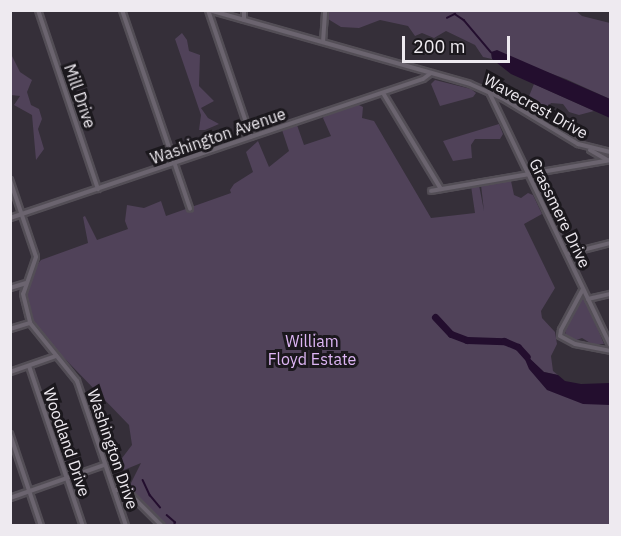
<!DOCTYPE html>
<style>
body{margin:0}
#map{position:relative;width:621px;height:536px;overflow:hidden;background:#352f39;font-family:"IBM Plex Sans",sans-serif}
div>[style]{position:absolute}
.green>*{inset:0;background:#504259}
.water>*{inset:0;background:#230e2e}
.stream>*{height:1.5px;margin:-0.75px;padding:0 0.75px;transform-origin:0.75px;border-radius:0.75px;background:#230e2e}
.river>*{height:7px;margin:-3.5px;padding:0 3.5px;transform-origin:3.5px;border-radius:3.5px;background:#230e2e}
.roads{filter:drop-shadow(2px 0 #534e56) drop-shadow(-2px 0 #534e56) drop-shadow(0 2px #534e56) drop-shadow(0 -2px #534e56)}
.minor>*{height:4px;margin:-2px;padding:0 2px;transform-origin:2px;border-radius:2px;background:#6b646f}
span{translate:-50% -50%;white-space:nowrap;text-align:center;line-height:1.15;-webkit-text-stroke:6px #1b181d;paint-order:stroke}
.street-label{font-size:16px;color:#eeeaf0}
.park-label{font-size:16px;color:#deb6f5}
.frame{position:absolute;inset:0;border:12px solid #eeeaf0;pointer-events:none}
.scale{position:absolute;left:402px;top:36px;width:108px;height:27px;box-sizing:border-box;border:3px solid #eeeaf0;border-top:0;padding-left:8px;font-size:18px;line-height:21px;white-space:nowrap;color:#eeeaf0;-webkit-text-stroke:4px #1b181d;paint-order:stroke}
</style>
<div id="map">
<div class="green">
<i style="clip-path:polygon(329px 10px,576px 11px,582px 16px,610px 23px,610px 99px,566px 79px,491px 52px,492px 59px,483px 57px,475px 45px,446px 31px,434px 38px,422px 33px,415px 36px,408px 26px,380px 20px,359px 28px,341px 27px,328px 19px)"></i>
<i style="clip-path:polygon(182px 33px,187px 40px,189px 51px,200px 55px,199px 86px,214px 101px,201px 108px,208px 118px,219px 124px,205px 130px,199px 130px,201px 115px,175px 39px)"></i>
<i style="clip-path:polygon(11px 54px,20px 72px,32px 80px,27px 92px,31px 105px,39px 109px,42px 119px,38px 129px,44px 149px,36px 160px,32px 115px,14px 105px,20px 96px,11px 95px)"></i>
<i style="clip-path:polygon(435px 80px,471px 89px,476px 93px,473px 97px,440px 106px,431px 84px)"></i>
<i style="clip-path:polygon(534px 84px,594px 111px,579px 115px,569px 112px,563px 104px,551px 103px,543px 115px,525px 106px)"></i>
<i style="clip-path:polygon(357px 104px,363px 107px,362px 118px,374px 121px,431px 218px,475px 213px,471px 186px,479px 185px,484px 211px,481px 185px,511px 181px,514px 195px,521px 198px,528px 193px,533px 195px,542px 214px,524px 224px,555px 288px,541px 311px,542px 318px,555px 332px,557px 344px,551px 356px,553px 371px,558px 375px,544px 372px,522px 352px,527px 361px,544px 378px,610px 403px,610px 525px,167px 525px,130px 491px,129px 487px,141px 463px,124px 470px,116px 466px,132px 445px,129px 425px,36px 329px,25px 295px,37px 265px,41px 260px,88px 243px,83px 217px,85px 216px,97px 240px,128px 229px,125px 221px,127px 205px,144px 208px,161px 201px,166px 216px,231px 193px,230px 190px,234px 184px,253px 172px,246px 152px,258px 141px,269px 167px,289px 151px,282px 130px,297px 125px,304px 145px,331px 136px,323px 118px,325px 115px)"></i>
<i style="clip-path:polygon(499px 124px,503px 134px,500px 139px,475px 139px,471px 145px,472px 158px,453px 161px,443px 141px)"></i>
<i style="clip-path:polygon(582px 298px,586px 300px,604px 344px,592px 344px,582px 338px,574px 341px,566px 337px,565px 331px)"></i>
</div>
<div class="water">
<i style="clip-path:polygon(497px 50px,610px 99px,610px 118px,511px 74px,492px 59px,491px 52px)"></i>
<i style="clip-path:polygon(521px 350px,544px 372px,558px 375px,565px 381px,581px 384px,610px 383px,610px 405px,583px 404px,547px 390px,529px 369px)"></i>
</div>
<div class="stream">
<i style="left:447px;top:18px;width:9px;rotate:-27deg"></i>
<i style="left:455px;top:14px;width:11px;rotate:34deg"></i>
<i style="left:464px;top:20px;width:42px;rotate:49.8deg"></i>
<i style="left:143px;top:480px;width:17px;rotate:65deg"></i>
<i style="left:150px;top:495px;width:16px;rotate:50deg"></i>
<i style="left:167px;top:515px;width:11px;rotate:41deg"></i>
<i style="left:175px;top:522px;width:4px;rotate:90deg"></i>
</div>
<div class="river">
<i style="left:435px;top:317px;width:23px;rotate:47deg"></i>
<i style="left:451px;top:334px;width:17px;rotate:21deg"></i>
<i style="left:467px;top:340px;width:37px;rotate:2deg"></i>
<i style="left:504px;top:341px;width:15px;rotate:23deg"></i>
<i style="left:518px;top:347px;width:13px;rotate:48deg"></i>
</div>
<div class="roads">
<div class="minor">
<i style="left:38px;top:10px;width:189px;rotate:71.5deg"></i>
<i style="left:122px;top:10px;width:210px;rotate:71.1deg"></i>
<i style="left:208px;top:10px;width:134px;rotate:71.3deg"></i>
<i style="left:209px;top:10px;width:271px;rotate:15.8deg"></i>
<i style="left:470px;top:84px;width:35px;rotate:24deg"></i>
<i style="left:502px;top:98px;width:89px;rotate:31.2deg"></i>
<i style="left:578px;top:144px;width:33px;rotate:14deg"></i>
<i style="left:244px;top:20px;width:10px;rotate:-90deg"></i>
<i style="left:323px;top:42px;width:32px;rotate:-86deg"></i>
<i style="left:489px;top:92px;width:280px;rotate:64.4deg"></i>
<i style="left:383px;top:93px;width:112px;rotate:58.9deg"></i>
<i style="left:590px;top:150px;width:20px;rotate:30deg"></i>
<i style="left:10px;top:180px;width:81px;rotate:71.3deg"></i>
<i style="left:36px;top:257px;width:39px;rotate:109deg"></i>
<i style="left:23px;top:294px;width:30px;rotate:76deg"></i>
<i style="left:30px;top:323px;width:75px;rotate:51deg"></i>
<i style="left:77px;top:381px;width:153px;rotate:71.3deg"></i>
<i style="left:431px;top:191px;width:182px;rotate:-9.8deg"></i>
<i style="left:10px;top:218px;width:436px;rotate:-18.6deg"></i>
<i style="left:423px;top:79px;width:10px;rotate:-37deg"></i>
<i style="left:567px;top:254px;width:44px;rotate:-14.3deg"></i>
<i style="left:10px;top:288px;width:17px;rotate:-17deg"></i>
<i style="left:583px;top:289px;width:47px;rotate:118.2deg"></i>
<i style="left:561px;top:330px;width:6px;rotate:99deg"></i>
<i style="left:560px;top:336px;width:17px;rotate:28deg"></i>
<i style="left:575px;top:344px;width:36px;rotate:11deg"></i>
<i style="left:588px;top:299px;width:23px;rotate:-13deg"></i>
<i style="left:10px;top:329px;width:21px;rotate:-17deg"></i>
<i style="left:29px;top:366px;width:169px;rotate:71.4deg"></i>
<i style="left:10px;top:372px;width:49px;rotate:-19.2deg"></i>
<i style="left:10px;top:434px;width:97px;rotate:71.4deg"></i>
<i style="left:114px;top:490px;width:12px"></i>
<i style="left:126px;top:490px;width:51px;rotate:45deg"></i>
<i style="left:10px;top:498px;width:100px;rotate:-19.3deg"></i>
</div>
</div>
<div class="street-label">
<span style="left:80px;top:96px;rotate:71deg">Mill Drive</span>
<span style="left:536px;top:106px;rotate:29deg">Wavecrest Drive</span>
<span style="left:218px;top:136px;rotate:-19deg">Washington Avenue</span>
<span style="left:560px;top:213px;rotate:64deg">Grassmere Drive</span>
<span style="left:67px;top:442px;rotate:71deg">Woodland Drive</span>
<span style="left:113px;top:449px;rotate:71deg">Washington Drive</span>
</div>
<div class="park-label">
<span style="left:312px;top:350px">William<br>Floyd Estate</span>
</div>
<div class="frame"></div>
<div class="scale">200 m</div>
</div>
